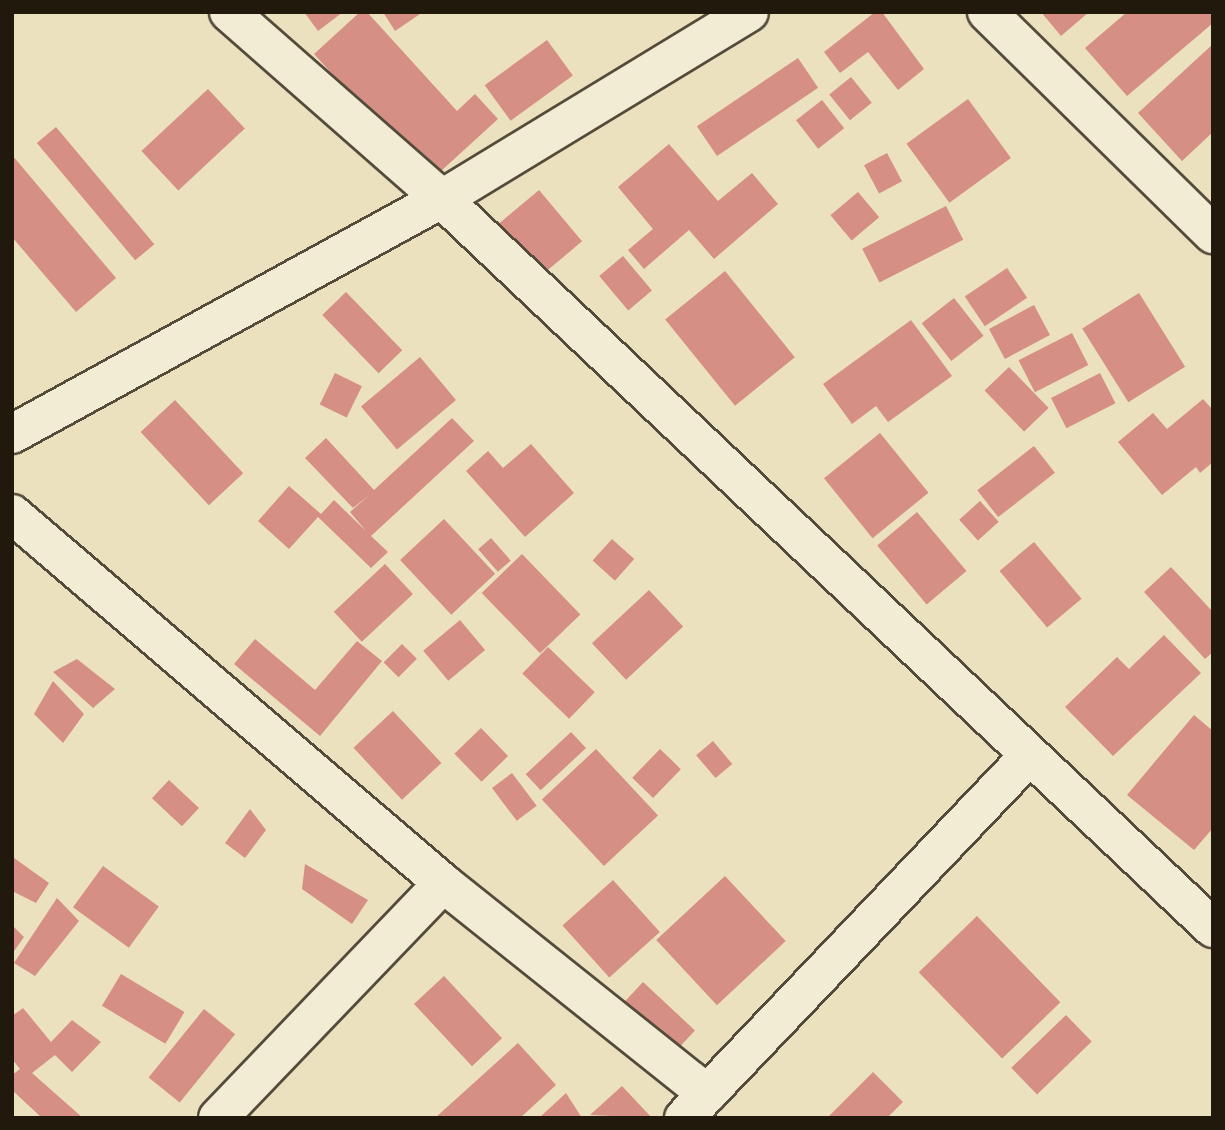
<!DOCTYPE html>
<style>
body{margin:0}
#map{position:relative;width:1225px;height:1130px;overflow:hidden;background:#ece1bf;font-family:"Libre Caslon Text",serif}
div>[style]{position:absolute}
.building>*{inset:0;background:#d58f84;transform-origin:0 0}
.roads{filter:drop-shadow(2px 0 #544b3a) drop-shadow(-2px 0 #544b3a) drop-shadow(0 2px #544b3a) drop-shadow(0 -2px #544b3a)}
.minor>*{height:38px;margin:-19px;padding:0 19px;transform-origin:19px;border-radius:19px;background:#f3ecd5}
span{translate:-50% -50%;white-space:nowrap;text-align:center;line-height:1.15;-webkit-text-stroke:7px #f3ecd5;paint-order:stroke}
.frame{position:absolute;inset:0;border:14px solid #22190d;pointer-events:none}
</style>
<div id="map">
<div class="building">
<i style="clip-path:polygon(304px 12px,343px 12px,318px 31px)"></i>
<i style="clip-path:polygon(360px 12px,367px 12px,457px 111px,475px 94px,498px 119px,430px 181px,314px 54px)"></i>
<i style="clip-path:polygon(383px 12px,423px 12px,395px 31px)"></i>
<i style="clip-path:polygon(875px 12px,882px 12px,924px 69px,898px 90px,868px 52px,840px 73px,824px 52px)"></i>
<i style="clip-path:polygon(1041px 12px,1089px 12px,1061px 36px)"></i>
<i style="clip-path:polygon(1127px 12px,1213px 12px,1213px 23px,1127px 96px,1085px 48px)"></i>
<i style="left:547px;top:40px;width:44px;height:77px;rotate:54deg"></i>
<i style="clip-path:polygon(1213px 44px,1213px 132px,1182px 161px,1138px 113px)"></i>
<i style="left:798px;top:58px;width:36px;height:122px;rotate:56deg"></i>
<i style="left:851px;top:77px;width:33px;height:28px;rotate:51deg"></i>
<i style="left:208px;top:89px;width:54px;height:91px;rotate:47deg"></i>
<i style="left:968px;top:99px;width:73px;height:76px;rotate:54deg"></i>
<i style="left:822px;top:100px;width:36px;height:33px;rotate:52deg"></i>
<i style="left:56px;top:127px;width:153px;height:25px;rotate:50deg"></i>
<i style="clip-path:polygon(669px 144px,718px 201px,752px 173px,778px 204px,714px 259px,689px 230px,644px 269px,628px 250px,653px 229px,618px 187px)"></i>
<i style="left:887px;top:153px;width:32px;height:26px;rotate:62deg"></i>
<i style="clip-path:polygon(12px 155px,116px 278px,76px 312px,12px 237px)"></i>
<i style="left:539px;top:190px;width:67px;height:58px;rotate:50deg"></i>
<i style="left:858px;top:192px;width:33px;height:36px;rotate:50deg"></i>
<i style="left:946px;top:206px;width:38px;height:94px;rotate:63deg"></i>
<i style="left:623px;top:256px;width:45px;height:31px;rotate:50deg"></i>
<i style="left:1007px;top:268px;width:36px;height:51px;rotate:56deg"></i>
<i style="left:725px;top:271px;width:111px;height:77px;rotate:51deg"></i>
<i style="left:346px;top:292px;width:81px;height:33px;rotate:46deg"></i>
<i style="left:1139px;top:293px;width:87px;height:67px;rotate:58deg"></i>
<i style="left:954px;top:298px;width:48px;height:41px;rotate:52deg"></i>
<i style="left:1034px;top:305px;width:34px;height:51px;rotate:62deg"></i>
<i style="clip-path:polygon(911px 320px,952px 376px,888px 422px,876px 406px,852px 424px,823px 384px)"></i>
<i style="left:1072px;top:333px;width:36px;height:60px;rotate:63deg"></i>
<i style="left:420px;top:357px;width:56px;height:77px;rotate:50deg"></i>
<i style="left:1009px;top:367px;width:57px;height:34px;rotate:46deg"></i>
<i style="left:335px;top:373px;width:30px;height:35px;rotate:26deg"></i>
<i style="left:1100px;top:373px;width:34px;height:55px;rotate:63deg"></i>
<i style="clip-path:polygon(1203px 399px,1213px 410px,1213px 462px,1200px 473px,1196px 467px,1162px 495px,1118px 442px,1153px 413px,1167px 429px)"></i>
<i style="left:175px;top:400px;width:100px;height:47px;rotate:47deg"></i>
<i style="clip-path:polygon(452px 418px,474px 441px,371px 536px,388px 552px,371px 568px,318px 517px,289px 549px,258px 521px,289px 486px,321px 514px,334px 500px,366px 531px,350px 512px,368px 496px,353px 508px,305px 458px,326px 438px,374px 490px)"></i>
<i style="left:880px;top:433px;width:77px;height:72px;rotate:51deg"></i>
<i style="clip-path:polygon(531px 444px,574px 493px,525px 537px,466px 471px,488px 451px,503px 468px)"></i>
<i style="left:1034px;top:446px;width:34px;height:72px;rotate:52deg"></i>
<i style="left:980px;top:501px;width:28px;height:28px;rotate:48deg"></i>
<i style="left:917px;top:512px;width:77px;height:52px;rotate:50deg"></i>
<i style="left:444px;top:519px;width:75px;height:60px;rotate:47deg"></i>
<i style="left:491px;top:538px;width:30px;height:17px;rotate:49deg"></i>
<i style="left:612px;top:539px;width:30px;height:29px;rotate:42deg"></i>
<i style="left:1034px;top:542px;width:74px;height:45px;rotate:50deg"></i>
<i style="left:522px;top:554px;width:84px;height:56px;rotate:46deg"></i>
<i style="left:385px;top:564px;width:41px;height:70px;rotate:47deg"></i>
<i style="clip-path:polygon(1171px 567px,1213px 612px,1213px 652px,1205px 659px,1144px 592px)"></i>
<i style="left:649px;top:590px;width:50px;height:78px;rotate:47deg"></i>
<i style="left:460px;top:620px;width:39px;height:48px;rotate:50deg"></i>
<i style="clip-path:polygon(1164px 635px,1201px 673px,1113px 756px,1065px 707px,1117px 657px,1129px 669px)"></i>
<i style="clip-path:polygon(255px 639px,315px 690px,357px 641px,382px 661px,320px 736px,234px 664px)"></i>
<i style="left:402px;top:644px;width:21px;height:26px;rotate:45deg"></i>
<i style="left:548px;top:647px;width:65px;height:37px;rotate:44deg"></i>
<i style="clip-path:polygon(77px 659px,115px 689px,93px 708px,53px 672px)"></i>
<i style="clip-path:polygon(53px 681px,84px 714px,63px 743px,34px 714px)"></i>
<i style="left:393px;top:711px;width:71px;height:54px;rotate:47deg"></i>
<i style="clip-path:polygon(1194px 715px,1213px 731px,1213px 828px,1194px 850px,1127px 795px)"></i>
<i style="left:481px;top:728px;width:39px;height:37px;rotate:46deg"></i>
<i style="left:571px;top:732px;width:22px;height:62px;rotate:47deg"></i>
<i style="left:713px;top:741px;width:30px;height:22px;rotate:50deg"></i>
<i style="left:596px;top:749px;width:91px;height:74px;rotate:47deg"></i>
<i style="left:660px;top:749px;width:29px;height:40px;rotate:44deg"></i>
<i style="left:512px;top:773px;width:41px;height:25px;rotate:53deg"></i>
<i style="left:169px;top:780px;width:41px;height:25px;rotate:43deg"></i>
<i style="clip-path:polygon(250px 809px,266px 830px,245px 858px,225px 843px)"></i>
<i style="clip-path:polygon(14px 858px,49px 883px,36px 903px,12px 891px)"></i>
<i style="clip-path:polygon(305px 864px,368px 900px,352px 924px,302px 889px)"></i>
<i style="left:103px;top:866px;width:69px;height:51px;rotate:36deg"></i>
<i style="left:725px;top:876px;width:89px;height:94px;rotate:47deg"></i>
<i style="left:613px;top:880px;width:70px;height:68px;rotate:48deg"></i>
<i style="clip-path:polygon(57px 898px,79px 921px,35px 976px,14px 963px)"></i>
<i style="left:977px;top:916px;width:120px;height:81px;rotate:46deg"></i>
<i style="clip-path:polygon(12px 925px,24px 937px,12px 954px)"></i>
<i style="left:121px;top:974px;width:74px;height:37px;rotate:31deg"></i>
<i style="left:444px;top:976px;width:85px;height:41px;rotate:47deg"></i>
<i style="left:643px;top:982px;width:71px;height:42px;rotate:43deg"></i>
<i style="clip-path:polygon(23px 1008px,51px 1042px,72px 1020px,101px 1042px,72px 1072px,55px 1055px,32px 1073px,83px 1118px,42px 1118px,12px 1090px,12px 1075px,20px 1069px,12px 1059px,12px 1016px)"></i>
<i style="left:204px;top:1009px;width:40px;height:88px;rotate:39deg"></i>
<i style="left:1066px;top:1015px;width:37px;height:76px;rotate:46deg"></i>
<i style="clip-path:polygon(518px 1043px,556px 1085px,520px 1118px,435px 1118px)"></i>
<i style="clip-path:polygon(873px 1072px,903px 1102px,887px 1118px,827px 1118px)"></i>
<i style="clip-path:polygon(622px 1086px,652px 1118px,590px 1115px)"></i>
<i style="clip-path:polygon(566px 1093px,582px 1118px,539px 1118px)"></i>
</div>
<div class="roads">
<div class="minor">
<i style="left:229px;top:12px;width:283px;rotate:41.3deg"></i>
<i style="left:442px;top:199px;width:1061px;rotate:43.4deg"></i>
<i style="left:987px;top:12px;width:317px;rotate:44.5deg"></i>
<i style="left:12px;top:434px;width:490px;rotate:-28.7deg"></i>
<i style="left:442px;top:199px;width:359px;rotate:-31.3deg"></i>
<i style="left:12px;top:514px;width:567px;rotate:40.57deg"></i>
<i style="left:443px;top:883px;width:338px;rotate:38.6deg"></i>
<i style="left:218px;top:1118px;width:325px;rotate:-46.2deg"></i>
<i style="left:684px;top:1118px;width:501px;rotate:-46.37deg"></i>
</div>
</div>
<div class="frame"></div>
</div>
